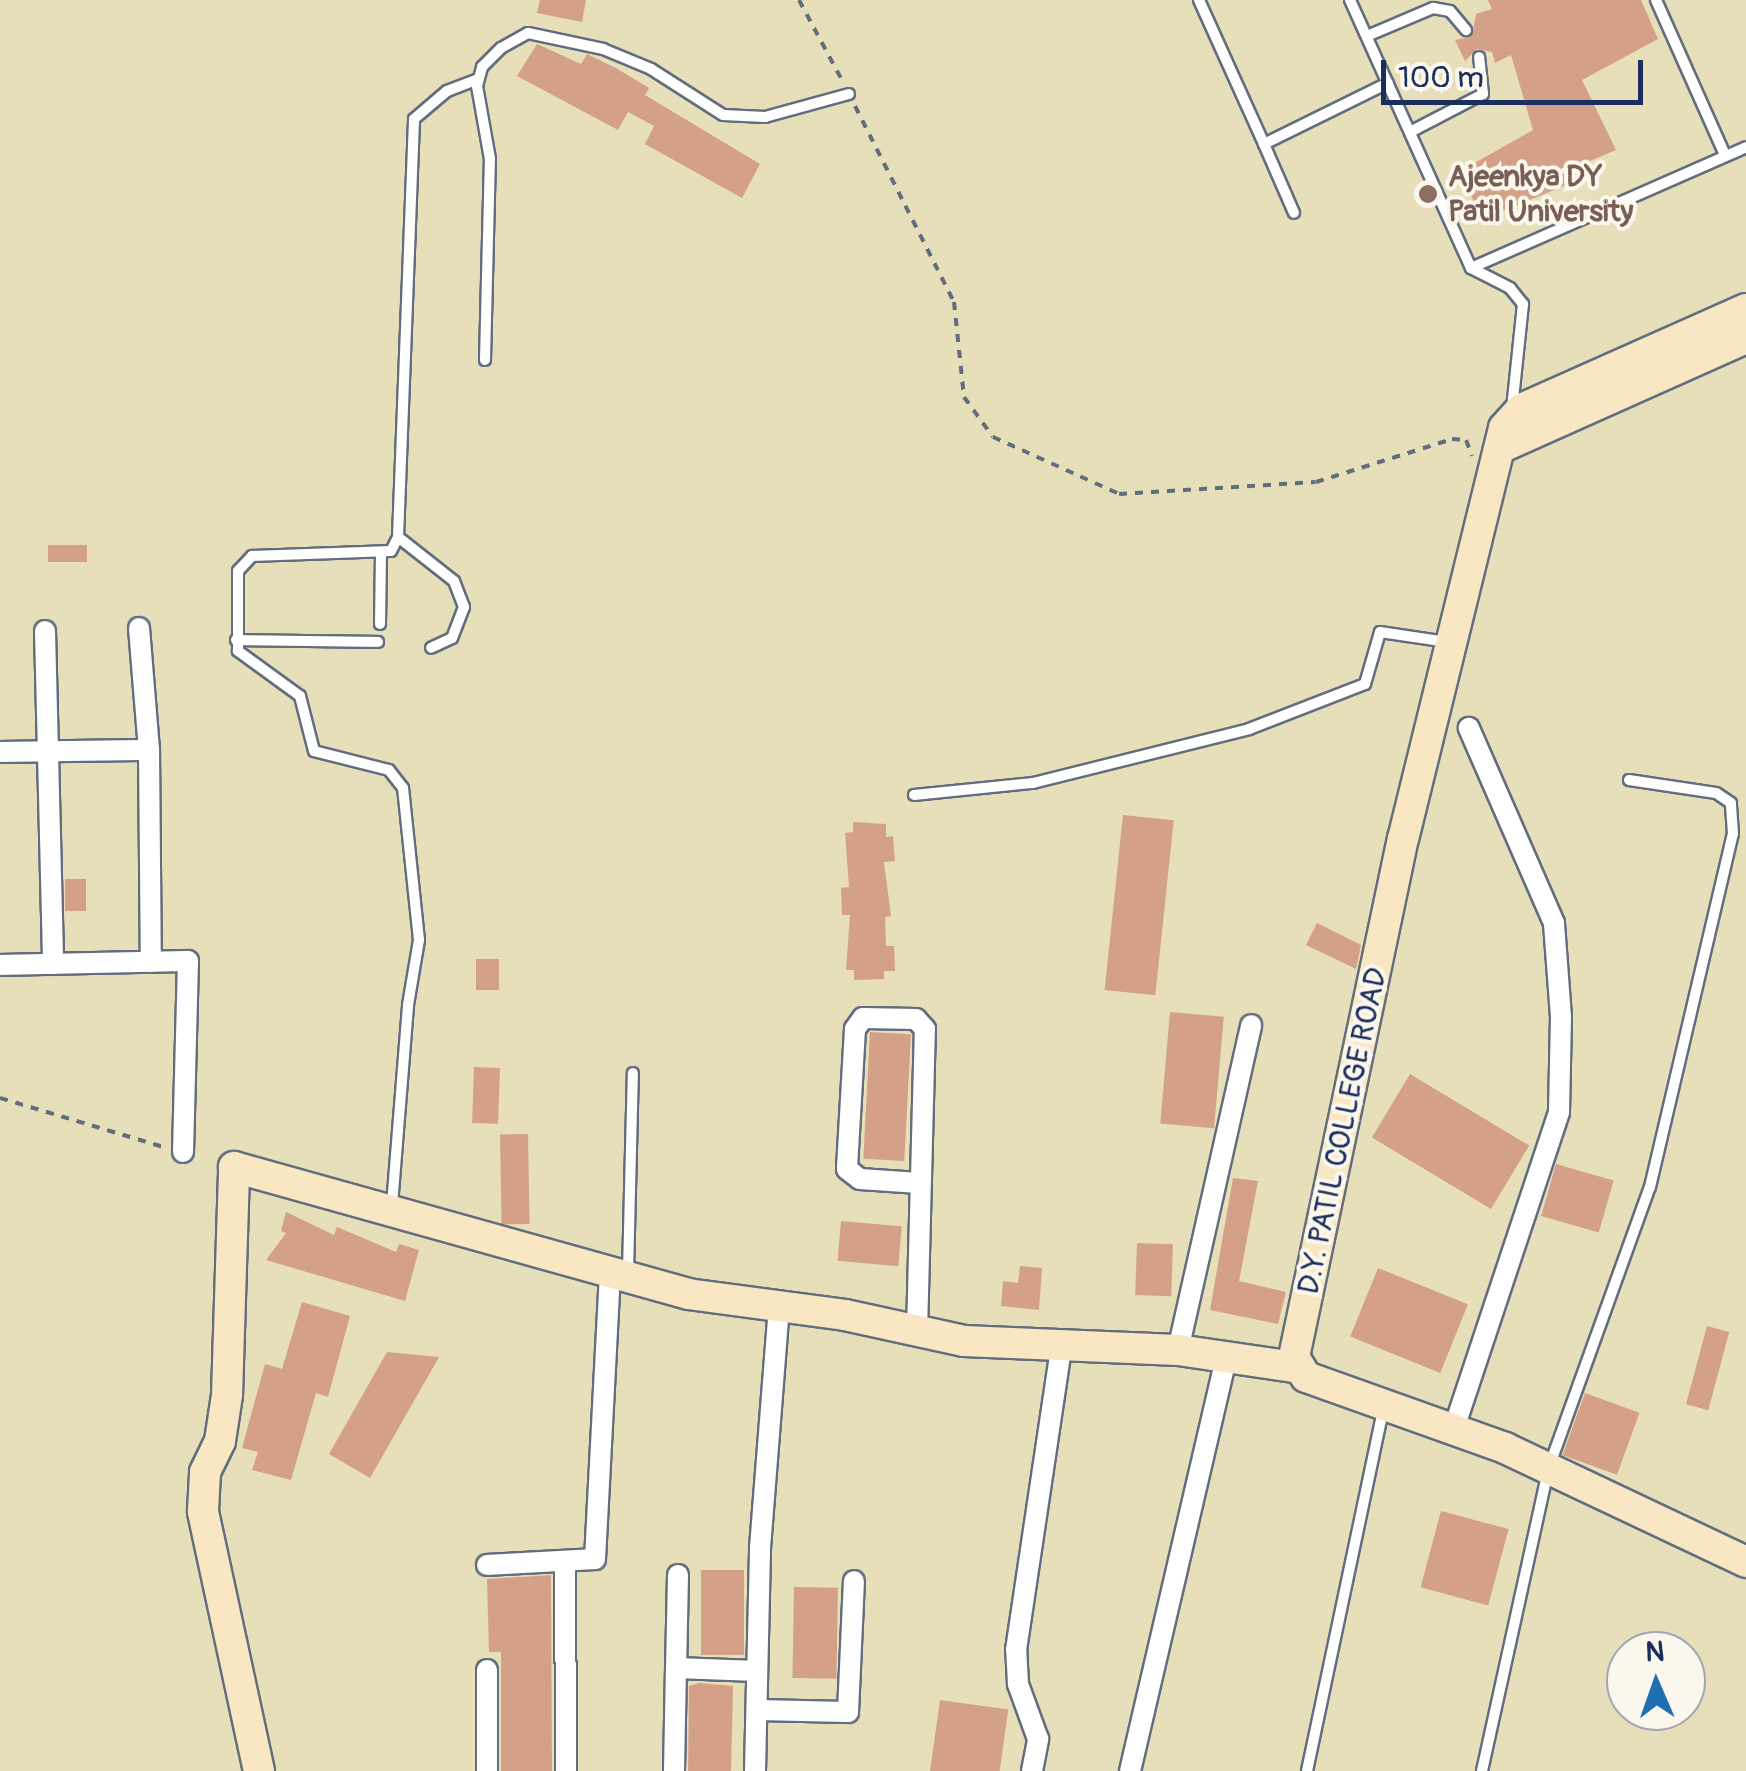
<!DOCTYPE html>
<style>
body{margin:0}
#map{position:relative;width:1746px;height:1771px;overflow:hidden;background:#e6dfba;font-family:Pangolin,sans-serif}
div>[style]{position:absolute}
.building>*{inset:0;background:#d4a188;transform-origin:0 0}
.path>*{height:4px;margin-top:-2px;transform-origin:0;background:repeating-linear-gradient(90deg,#626d7e 0 8px,transparent 0 16px)}
.roads{filter:drop-shadow(2px 0 #626d7e) drop-shadow(-2px 0 #626d7e) drop-shadow(0 2px #626d7e) drop-shadow(0 -2px #626d7e)}
.lane>*{height:10px;margin:-5px;padding:0 5px;transform-origin:5px;border-radius:5px;background:#fff}
.street>*{height:20px;margin:-10px;padding:0 10px;transform-origin:10px;border-radius:10px;background:#fff}
.secondary>*{height:30px;margin:-15px;padding:0 15px;transform-origin:15px;border-radius:15px;background:#f9e7c3}
.dots>*{width:28px;height:28px;translate:-50% -50%;box-sizing:border-box;border:5px solid #fbf7ec;border-radius:50%}
span{translate:-50% -50%;white-space:nowrap;text-align:center;line-height:1.15;-webkit-text-stroke:8px #fbf7ec;paint-order:stroke}
.education-label{font-size:30px;color:#785e54;font-weight:700}
.left{translate:0 -50%;text-align:left}
.street-label{font-size:30px;color:#1b2f5e}
.north{position:absolute;left:1606px;top:1631px;width:100px;height:100px;box-sizing:border-box;background:#fbf7ec;border:2px solid #a1a7b3;border-radius:50%;rotate:358deg;font-size:28px;font-weight:700;line-height:40px;text-align:center;color:#1b2f5e}
.north::after{content:'';display:block;margin:auto;width:35px;height:45px;background:#1f6fb2;clip-path:polygon(50% 0,100% 100%,50% 72%,0 100%)}
.scale{position:absolute;left:1381px;top:60px;width:262px;height:45px;box-sizing:border-box;border:5px solid #1b2f5e;border-top:0;padding-left:12px;font-size:30px;line-height:35px;white-space:nowrap;color:#1b2f5e;-webkit-text-stroke:8px #fbf7ec;paint-order:stroke}
</style>
<div id="map">
<div class="building">
<i style="clip-path:polygon(540px 0,586px 0,582px 22px,537px 13px)"></i>
<i style="clip-path:polygon(1488px 0,1641px 0,1658px 39px,1582px 80px,1616px 150px,1590px 161px,1596px 173px,1480px 220px,1462px 170px,1533px 130px,1511px 55px,1495px 63px,1492px 52px,1477px 49px,1465px 61px,1455px 40px,1472px 36px,1476px 14px,1492px 9px)"></i>
<i style="clip-path:polygon(537px 44px,581px 64px,587px 54px,616px 68px,649px 88px,645px 95px,760px 164px,742px 198px,645px 144px,654px 126px,628px 112px,618px 130px,517px 76px)"></i>
<i style="left:87px;top:545px;width:17px;height:39px;rotate:90deg"></i>
<i style="left:1123px;top:815px;width:51px;height:176px;rotate:6deg"></i>
<i style="clip-path:polygon(853px 822px,886px 824px,886px 837px,893px 836px,895px 861px,884px 862px,891px 916px,885px 917px,886px 946px,894px 946px,895px 971px,884px 971px,884px 979px,854px 980px,854px 970px,846px 970px,850px 915px,842px 915px,841px 888px,849px 887px,845px 833px,853px 832px)"></i>
<i style="left:65px;top:879px;width:21px;height:32px"></i>
<i style="clip-path:polygon(1317px 923px,1361px 945px,1356px 969px,1306px 945px)"></i>
<i style="left:476px;top:959px;width:23px;height:31px"></i>
<i style="left:1170px;top:1012px;width:54px;height:112px;rotate:5deg"></i>
<i style="left:870px;top:1032px;width:41px;height:127px;rotate:3deg"></i>
<i style="left:474px;top:1067px;width:26px;height:56px;rotate:2deg"></i>
<i style="left:1410px;top:1074px;width:139px;height:74px;rotate:31deg"></i>
<i style="left:528px;top:1134px;width:90px;height:28px;rotate:89deg"></i>
<i style="left:1556px;top:1164px;width:60px;height:54px;rotate:16deg"></i>
<i style="clip-path:polygon(1233px 1178px,1258px 1181px,1239px 1281px,1286px 1292px,1278px 1324px,1210px 1310px)"></i>
<i style="clip-path:polygon(286px 1212px,334px 1235px,337px 1227px,396px 1252px,399px 1244px,419px 1250px,405px 1301px,266px 1260px,286px 1233px,281px 1231px)"></i>
<i style="left:841px;top:1221px;width:61px;height:40px;rotate:5deg"></i>
<i style="left:1137px;top:1243px;width:36px;height:52px;rotate:2deg"></i>
<i style="clip-path:polygon(1020px 1266px,1042px 1268px,1039px 1310px,1001px 1306px,1003px 1281px,1018px 1283px)"></i>
<i style="left:1378px;top:1268px;width:97px;height:74px;rotate:22deg"></i>
<i style="clip-path:polygon(302px 1302px,350px 1316px,328px 1397px,316px 1393px,291px 1480px,252px 1470px,258px 1452px,242px 1448px,265px 1364px,282px 1369px)"></i>
<i style="left:1707px;top:1326px;width:23px;height:81px;rotate:15deg"></i>
<i style="clip-path:polygon(387px 1352px,439px 1357px,370px 1478px,329px 1454px)"></i>
<i style="left:1585px;top:1393px;width:58px;height:66px;rotate:20deg"></i>
<i style="left:1441px;top:1511px;width:70px;height:79px;rotate:15deg"></i>
<i style="left:701px;top:1570px;width:43px;height:85px"></i>
<i style="clip-path:polygon(551px 1575px,552px 1771px,501px 1771px,501px 1652px,489px 1652px,487px 1579px)"></i>
<i style="left:794px;top:1587px;width:44px;height:91px;rotate:1deg"></i>
<i style="clip-path:polygon(699px 1683px,733px 1686px,731px 1771px,688px 1771px,689px 1686px)"></i>
<i style="left:940px;top:1700px;width:69px;height:72px;rotate:8deg"></i>
</div>
<div class="path">
<i style="left:799px;top:0;width:95px;rotate:61.8deg"></i>
<i style="left:855px;top:106px;width:220px;rotate:63.2deg"></i>
<i style="left:954px;top:302px;width:96px;rotate:84deg"></i>
<i style="left:964px;top:397px;width:49px;rotate:54.1deg"></i>
<i style="left:993px;top:437px;width:138px;rotate:24.3deg"></i>
<i style="left:1119px;top:494px;width:197px;rotate:-3.5deg"></i>
<i style="left:1316px;top:482px;width:143px;rotate:-17.5deg"></i>
<i style="left:1452px;top:439px;width:14px;rotate:4deg"></i>
<i style="left:1466px;top:440px;width:17px;rotate:69deg"></i>
<i style="left:0;top:1098px;width:174px;rotate:16.7deg"></i>
</div>
<div class="roads">
<div class="lane">
<i style="left:1199px;top:0;width:158px;rotate:65.7deg"></i>
<i style="left:1264px;top:144px;width:138px;rotate:-26.2deg"></i>
<i style="left:1350px;top:0;width:294px;rotate:65.7deg"></i>
<i style="left:1471px;top:268px;width:44px;rotate:27.1deg"></i>
<i style="left:1510px;top:288px;width:21px;rotate:51deg"></i>
<i style="left:1523px;top:304px;width:105px;rotate:96deg"></i>
<i style="left:1656px;top:0;width:170px;rotate:66deg"></i>
<i style="left:1367px;top:36px;width:72px;rotate:-23deg"></i>
<i style="left:1433px;top:8px;width:17px;rotate:10deg"></i>
<i style="left:1450px;top:11px;width:25px;rotate:50deg"></i>
<i style="left:1410px;top:132px;width:82px;rotate:-27.5deg"></i>
<i style="left:1483px;top:94px;width:37px;rotate:-96deg"></i>
<i style="left:1264px;top:144px;width:75px;rotate:66.5deg"></i>
<i style="left:1471px;top:268px;width:300px;rotate:-23.7deg"></i>
<i style="left:485px;top:360px;width:201px;rotate:-88.6deg"></i>
<i style="left:490px;top:159px;width:74px;rotate:-100.1deg"></i>
<i style="left:477px;top:86px;width:20px;rotate:-75deg"></i>
<i style="left:482px;top:67px;width:27px;rotate:-45deg"></i>
<i style="left:501px;top:48px;width:31px;rotate:-29deg"></i>
<i style="left:528px;top:33px;width:77px;rotate:12deg"></i>
<i style="left:603px;top:49px;width:52px;rotate:22.6deg"></i>
<i style="left:651px;top:69px;width:85px;rotate:32.6deg"></i>
<i style="left:723px;top:115px;width:42px;rotate:2.7deg"></i>
<i style="left:765px;top:117px;width:87px;rotate:-15.3deg"></i>
<i style="left:398px;top:537px;width:71px;rotate:38.2deg"></i>
<i style="left:454px;top:581px;width:28px;rotate:69deg"></i>
<i style="left:464px;top:607px;width:33px;rotate:111deg"></i>
<i style="left:452px;top:638px;width:23px;rotate:155deg"></i>
<i style="left:380px;top:624px;width:69px;rotate:-89.2deg"></i>
<i style="left:236px;top:640px;width:142px;rotate:0.8deg"></i>
<i style="left:914px;top:795px;width:120px;rotate:-5.8deg"></i>
<i style="left:1033px;top:783px;width:223px;rotate:-14deg"></i>
<i style="left:1249px;top:729px;width:124px;rotate:-21.2deg"></i>
<i style="left:1365px;top:684px;width:54px;rotate:-73.9deg"></i>
<i style="left:1380px;top:632px;width:69px;rotate:8.4deg"></i>
<i style="left:392px;top:1205px;width:201px;rotate:-85.4deg"></i>
<i style="left:408px;top:1005px;width:66px;rotate:-80.4deg"></i>
<i style="left:419px;top:940px;width:153px;rotate:-96deg"></i>
<i style="left:403px;top:788px;width:23px;rotate:-128deg"></i>
<i style="left:389px;top:770px;width:77px;rotate:-165.8deg"></i>
<i style="left:314px;top:751px;width:57px;rotate:-104.3deg"></i>
<i style="left:300px;top:696px;width:77px;rotate:-144deg"></i>
<i style="left:238px;top:651px;width:80px;rotate:-90deg"></i>
<i style="left:238px;top:571px;width:21px;rotate:-47deg"></i>
<i style="left:252px;top:556px;width:139px;rotate:-2.1deg"></i>
<i style="left:391px;top:551px;width:16px;rotate:-63deg"></i>
<i style="left:398px;top:537px;width:418px;rotate:-87.8deg"></i>
<i style="left:414px;top:119px;width:43px;rotate:-40.3deg"></i>
<i style="left:447px;top:91px;width:34px;rotate:-21deg"></i>
<i style="left:628px;top:1272px;width:199px;rotate:-88.6deg"></i>
<i style="left:1307px;top:1771px;width:370px;rotate:-78.1deg"></i>
<i style="left:1482px;top:1771px;width:311px;rotate:-77.6deg"></i>
<i style="left:1549px;top:1467px;width:298px;rotate:-70.2deg"></i>
<i style="left:1650px;top:1187px;width:363px;rotate:-76.8deg"></i>
<i style="left:1733px;top:834px;width:31px;rotate:-94deg"></i>
<i style="left:1731px;top:803px;width:18px;rotate:-146deg"></i>
<i style="left:1716px;top:793px;width:88px;rotate:-171.5deg"></i>
</div>
<div class="street">
<i style="left:139px;top:628px;width:122px;rotate:85.3deg"></i>
<i style="left:45px;top:631px;width:333px;rotate:88.6deg"></i>
<i style="left:0;top:752px;width:149px;rotate:-0.8deg"></i>
<i style="left:149px;top:750px;width:212px;rotate:89.5deg"></i>
<i style="left:0;top:965px;width:188px;rotate:-1.2deg"></i>
<i style="left:188px;top:961px;width:191px;rotate:91.5deg"></i>
<i style="left:917px;top:1331px;width:302px;rotate:-88.5deg"></i>
<i style="left:925px;top:1029px;width:13px;rotate:-132deg"></i>
<i style="left:916px;top:1019px;width:53px;rotate:-178.9deg"></i>
<i style="left:863px;top:1018px;width:14px;rotate:126deg"></i>
<i style="left:855px;top:1029px;width:140px;rotate:93.3deg"></i>
<i style="left:847px;top:1169px;width:16px;rotate:38deg"></i>
<i style="left:860px;top:1179px;width:59px;rotate:3.9deg"></i>
<i style="left:1178px;top:1350px;width:333px;rotate:-77.3deg"></i>
<i style="left:1454px;top:1428px;width:333px;rotate:-71.6deg"></i>
<i style="left:1559px;top:1112px;width:95px;rotate:-88.8deg"></i>
<i style="left:1561px;top:1017px;width:94px;rotate:-94.3deg"></i>
<i style="left:1554px;top:923px;width:213px;rotate:-113.6deg"></i>
<i style="left:487px;top:1565px;width:108px;rotate:-3.2deg"></i>
<i style="left:595px;top:1559px;width:283px;rotate:-87deg"></i>
<i style="left:565px;top:1565px;width:206px;rotate:89.7deg"></i>
<i style="left:678px;top:1575px;width:93px;rotate:91.2deg"></i>
<i style="left:676px;top:1668px;width:81px;rotate:2.1deg"></i>
<i style="left:757px;top:1710px;width:91px;rotate:1.3deg"></i>
<i style="left:848px;top:1712px;width:131px;rotate:-87.4deg"></i>
<i style="left:487px;top:1771px;width:101px;rotate:-90deg"></i>
<i style="left:674px;top:1771px;width:103px;rotate:-88.9deg"></i>
<i style="left:755px;top:1771px;width:223px;rotate:-88.7deg"></i>
<i style="left:760px;top:1548px;width:243px;rotate:-85.5deg"></i>
<i style="left:1032px;top:1771px;width:33px;rotate:-79deg"></i>
<i style="left:1038px;top:1739px;width:59px;rotate:-110deg"></i>
<i style="left:1018px;top:1684px;width:34px;rotate:-93deg"></i>
<i style="left:1016px;top:1650px;width:309px;rotate:-81.5deg"></i>
<i style="left:1130px;top:1771px;width:427px;rotate:-76.9deg"></i>
</div>
<div class="secondary">
<i style="left:1746px;top:309px;width:246px;rotate:156deg"></i>
<i style="left:1521px;top:409px;width:25px;rotate:132deg"></i>
<i style="left:1504px;top:428px;width:422px;rotate:103.8deg"></i>
<i style="left:1403px;top:838px;width:530px;rotate:101.86deg"></i>
<i style="left:1294px;top:1357px;width:23px;rotate:59deg"></i>
<i style="left:1306px;top:1377px;width:211px;rotate:19.6deg"></i>
<i style="left:1505px;top:1448px;width:267px;rotate:25.3deg"></i>
<i style="left:1500px;top:448px;width:269px;rotate:-24.1deg"></i>
<i style="left:259px;top:1771px;width:266px;rotate:-102.2deg"></i>
<i style="left:203px;top:1511px;width:39px;rotate:-87deg"></i>
<i style="left:205px;top:1472px;width:34px;rotate:-64deg"></i>
<i style="left:220px;top:1441px;width:47px;rotate:-81.3deg"></i>
<i style="left:227px;top:1395px;width:228px;rotate:-88.2deg"></i>
<i style="left:234px;top:1167px;width:471px;rotate:15.6deg"></i>
<i style="left:688px;top:1294px;width:158px;rotate:7.6deg"></i>
<i style="left:845px;top:1315px;width:122px;rotate:12.3deg"></i>
<i style="left:964px;top:1341px;width:214px;rotate:2.4deg"></i>
<i style="left:1178px;top:1350px;width:118px;rotate:8.3deg"></i>
</div>
</div>
<div class="dots">
<i style="left:1428px;top:194px;background:#8d6e63"></i>
</div>
<div class="education-label">
<span class="left" style="left:1448px;top:194px">Ajeenkya DY<br>Patil University</span>
</div>
<div class="street-label">
<span style="left:1343px;top:1131px;rotate:-78deg">D.Y. PATIL COLLEGE ROAD</span>
</div>
<div class="north">N</div>
<div class="scale">100 m</div>
</div>
